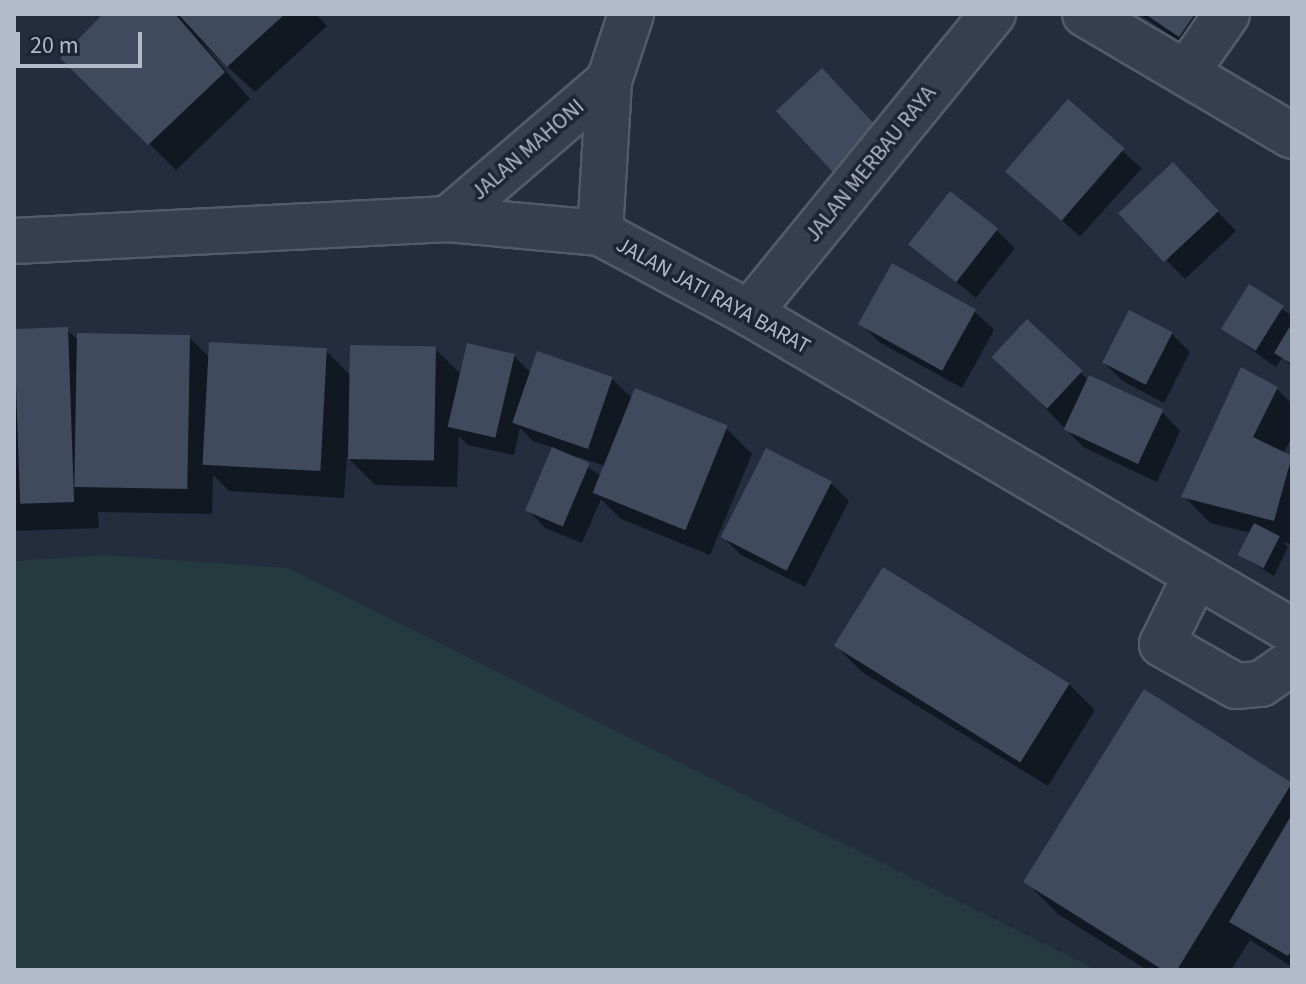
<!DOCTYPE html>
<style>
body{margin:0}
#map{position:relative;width:1306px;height:984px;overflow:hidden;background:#232d3e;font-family:"Source Sans 3",sans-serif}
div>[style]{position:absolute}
.green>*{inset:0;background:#253a3f}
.shadow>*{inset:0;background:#0007;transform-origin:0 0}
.building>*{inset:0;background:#3f4b5d;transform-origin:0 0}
.roads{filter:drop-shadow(2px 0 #535a69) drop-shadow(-2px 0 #535a69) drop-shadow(0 2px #535a69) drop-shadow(0 -2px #535a69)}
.minor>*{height:44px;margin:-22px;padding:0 22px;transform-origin:22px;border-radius:22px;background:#373f4e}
span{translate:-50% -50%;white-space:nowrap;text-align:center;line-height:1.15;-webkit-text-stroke:7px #1d2433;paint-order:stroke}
.street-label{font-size:22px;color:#b3bac9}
.frame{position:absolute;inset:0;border:16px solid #b3bac9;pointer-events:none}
.scale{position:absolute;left:16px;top:32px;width:126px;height:36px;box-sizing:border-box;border:4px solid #b3bac9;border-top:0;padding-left:10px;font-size:24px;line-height:28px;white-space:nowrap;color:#b3bac9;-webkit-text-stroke:6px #1d2433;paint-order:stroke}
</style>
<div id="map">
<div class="green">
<i style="clip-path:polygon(104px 555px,288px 568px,1097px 970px,14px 970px,14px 561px)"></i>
</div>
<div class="shadow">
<i style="clip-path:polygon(108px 14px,316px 14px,327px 26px,255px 92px,202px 43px,250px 99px,176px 170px,63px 58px)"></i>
<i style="clip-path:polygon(1139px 14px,1225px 14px,1198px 54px)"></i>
<i style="left:1068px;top:102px;width:99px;height:92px;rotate:42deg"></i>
<i style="clip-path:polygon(1191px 183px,1236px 231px,1185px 279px,1167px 261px)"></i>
<i style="clip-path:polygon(996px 230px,1015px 248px,976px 298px,911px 245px)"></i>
<i style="clip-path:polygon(892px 266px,975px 312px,994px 330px,962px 388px,879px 342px,861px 323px)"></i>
<i style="clip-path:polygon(1249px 287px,1292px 316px,1292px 366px,1282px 358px,1276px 367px,1223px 329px)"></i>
<i style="clip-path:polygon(1027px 322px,1088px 380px,1162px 412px,1180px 431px,1157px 482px,1083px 447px,995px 356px)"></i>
<i style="clip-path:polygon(evenodd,67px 330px,79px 341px,189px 337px,210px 358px,326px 351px,351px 376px,435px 349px,462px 375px,514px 356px,532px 374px,612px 379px,633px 399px,726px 428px,752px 454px,710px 555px,621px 519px,601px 499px,582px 543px,545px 528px,527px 509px,554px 448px,533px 441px,520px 428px,514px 455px,468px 445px,459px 436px,457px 487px,375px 485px,347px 457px,344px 498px,229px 491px,213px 475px,212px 514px,98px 512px,99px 528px,14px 531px,14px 331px,67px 330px,578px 457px,605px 466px,601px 476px,577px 460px,578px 457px)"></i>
<i style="clip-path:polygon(1172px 334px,1190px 352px,1164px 403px,1123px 381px,1104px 363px)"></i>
<i style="clip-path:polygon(1276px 388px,1292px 404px,1292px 437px,1283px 454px,1292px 458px,1292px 544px,1283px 542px,1288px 547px,1274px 576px,1240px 555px,1251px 533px,1210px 523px,1184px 496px)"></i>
<i style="clip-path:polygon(831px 483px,849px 501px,805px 587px,741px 555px,723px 537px)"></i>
<i style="clip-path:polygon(836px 646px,1069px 684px,1095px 710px,1048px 786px,862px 672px)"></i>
<i style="clip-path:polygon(1144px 692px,1292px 785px,1292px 967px,1250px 940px,1231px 970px,1147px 970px,1058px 914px,1025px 881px)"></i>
</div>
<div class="building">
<i style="clip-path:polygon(103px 14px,175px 14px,225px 72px,148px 145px,60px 58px)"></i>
<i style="clip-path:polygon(178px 14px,285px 14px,227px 67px)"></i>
<i style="clip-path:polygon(1145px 14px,1195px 14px,1179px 37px)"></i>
<i style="left:822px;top:68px;width:88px;height:63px;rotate:47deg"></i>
<i style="left:1068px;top:99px;width:75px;height:96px;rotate:41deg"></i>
<i style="left:1173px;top:162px;width:67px;height:75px;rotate:47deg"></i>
<i style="left:950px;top:191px;width:61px;height:68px;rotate:38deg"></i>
<i style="left:892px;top:263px;width:96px;height:70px;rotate:29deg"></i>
<i style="left:1249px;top:284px;width:41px;height:53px;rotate:32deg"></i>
<i style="left:1129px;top:310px;width:49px;height:59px;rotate:27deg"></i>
<i style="left:1027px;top:319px;width:76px;height:52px;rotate:43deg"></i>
<i style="clip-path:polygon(1292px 323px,1292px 364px,1274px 353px)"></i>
<i style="left:68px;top:327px;width:175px;height:54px;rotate:88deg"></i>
<i style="left:77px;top:333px;width:113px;height:154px;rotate:1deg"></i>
<i style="left:209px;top:342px;width:118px;height:123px;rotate:3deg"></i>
<i style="left:467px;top:343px;width:49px;height:86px;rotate:13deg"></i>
<i style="left:350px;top:345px;width:86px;height:114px;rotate:1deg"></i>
<i style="left:537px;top:351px;width:80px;height:76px;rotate:19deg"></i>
<i style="clip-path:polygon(1241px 367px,1278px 387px,1253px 437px,1292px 456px,1274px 521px,1181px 497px)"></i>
<i style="left:1089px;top:375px;width:82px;height:60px;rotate:25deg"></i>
<i style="left:635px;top:388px;width:100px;height:113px;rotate:22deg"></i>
<i style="left:552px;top:447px;width:41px;height:69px;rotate:23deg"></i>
<i style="left:766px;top:448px;width:74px;height:100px;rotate:27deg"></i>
<i style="left:1254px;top:523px;width:29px;height:36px;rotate:27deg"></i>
<i style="left:883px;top:567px;width:220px;height:93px;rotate:32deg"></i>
<i style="clip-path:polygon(1144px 689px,1292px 783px,1177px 970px,1163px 970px,1023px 882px)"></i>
<i style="clip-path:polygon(1292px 814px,1292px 949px,1288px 956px,1229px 922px)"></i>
</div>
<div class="roads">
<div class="minor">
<i style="left:1085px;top:14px;width:240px;rotate:30.5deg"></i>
<i style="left:1186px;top:73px;width:72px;rotate:-55.2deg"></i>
<i style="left:448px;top:219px;width:212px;rotate:-40.6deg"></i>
<i style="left:600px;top:233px;width:152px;rotate:-86.6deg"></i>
<i style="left:609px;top:81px;width:71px;rotate:-71.8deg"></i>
<i style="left:14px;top:241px;width:435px;rotate:-2.9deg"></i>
<i style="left:448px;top:219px;width:153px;rotate:5.3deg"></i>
<i style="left:600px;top:233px;width:169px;rotate:28.2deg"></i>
<i style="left:749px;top:313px;width:629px;rotate:30.35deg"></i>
<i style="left:749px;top:313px;width:386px;rotate:-50.8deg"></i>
<i style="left:1196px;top:575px;width:77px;rotate:116.2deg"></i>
<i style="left:1162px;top:644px;width:85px;rotate:29.6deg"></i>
<i style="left:1236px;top:686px;width:25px;rotate:-5deg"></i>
<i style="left:1261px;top:684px;width:38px;rotate:-35deg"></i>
</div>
</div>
<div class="street-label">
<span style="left:528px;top:150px;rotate:-41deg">JALAN MAHONI</span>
<span style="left:871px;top:164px;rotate:-51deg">JALAN MERBAU RAYA</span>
<span style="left:713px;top:296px;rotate:29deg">JALAN JATI RAYA BARAT</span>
</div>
<div class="frame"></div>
<div class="scale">20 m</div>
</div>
